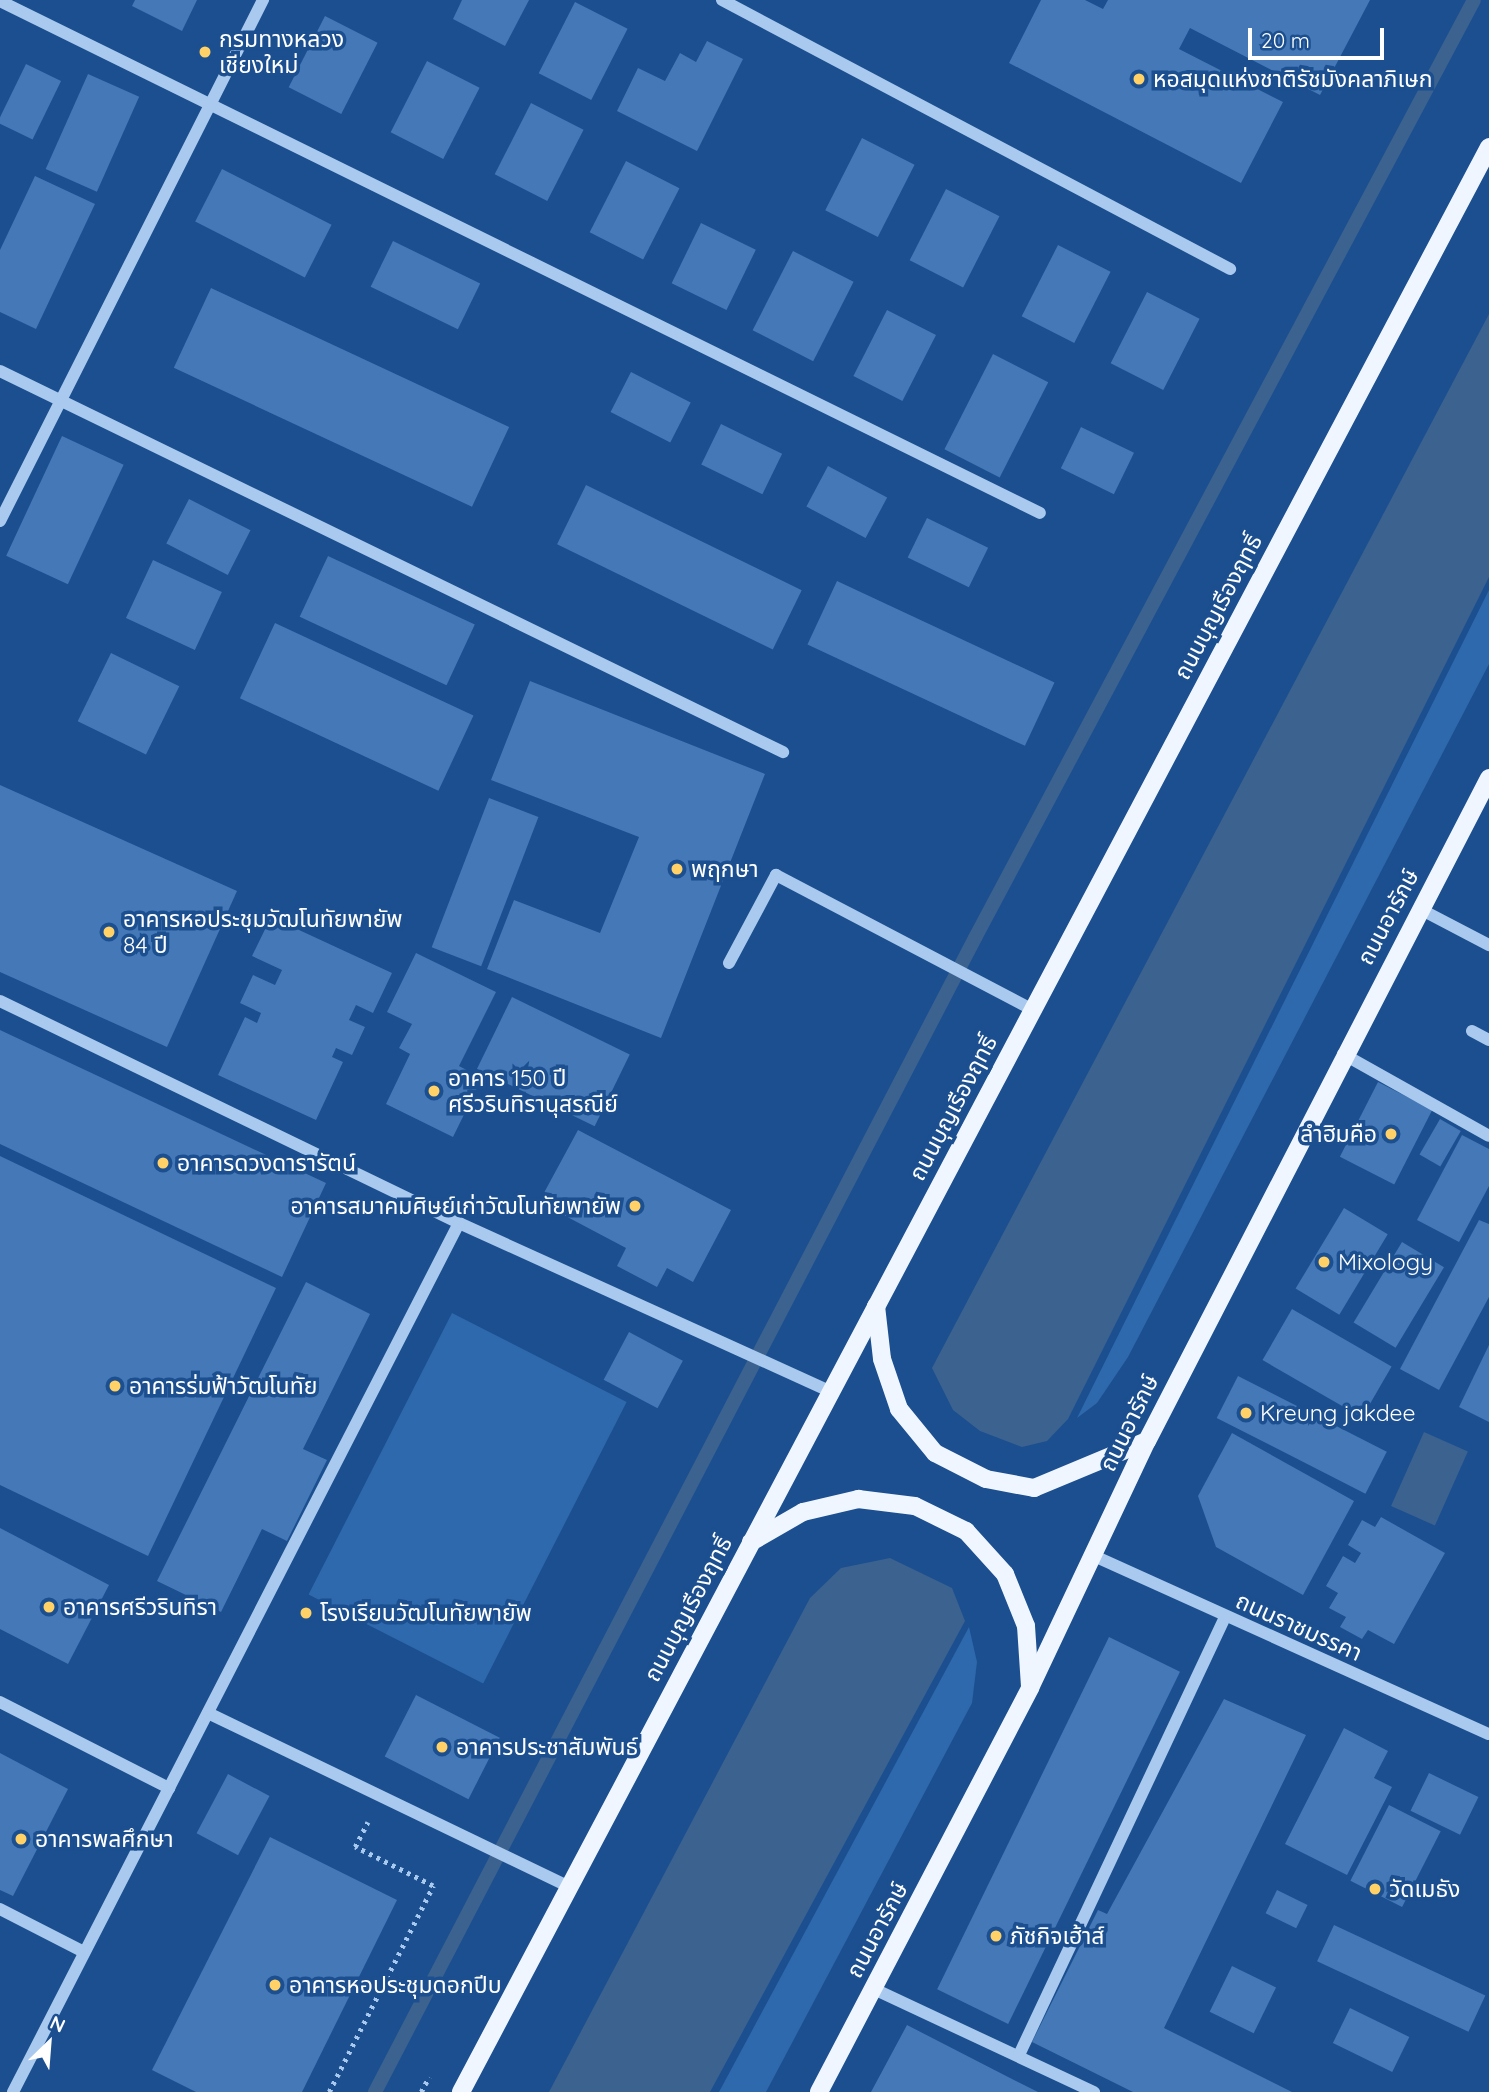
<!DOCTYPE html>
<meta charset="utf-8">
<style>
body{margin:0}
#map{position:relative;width:1489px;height:2092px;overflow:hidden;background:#1b4f8f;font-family:Quicksand,"Noto Sans Thai",sans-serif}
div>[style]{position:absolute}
.green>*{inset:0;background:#2e69ad;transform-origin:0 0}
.water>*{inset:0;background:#3c6290;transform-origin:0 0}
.stream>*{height:14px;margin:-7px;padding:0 7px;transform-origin:7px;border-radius:7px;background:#3c6290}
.building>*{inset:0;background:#4478b7;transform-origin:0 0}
.path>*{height:4.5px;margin-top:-2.25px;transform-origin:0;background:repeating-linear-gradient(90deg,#a9c9ee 0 3.5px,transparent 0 8.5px)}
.minor>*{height:12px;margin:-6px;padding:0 6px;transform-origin:6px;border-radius:6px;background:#a9c9ee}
.major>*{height:18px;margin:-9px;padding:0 9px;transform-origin:9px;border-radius:9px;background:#f0f6ff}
.dots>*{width:19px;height:19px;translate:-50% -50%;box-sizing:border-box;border:4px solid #1b4f8f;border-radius:50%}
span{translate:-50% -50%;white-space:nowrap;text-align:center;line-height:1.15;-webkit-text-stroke:7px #1b4f8f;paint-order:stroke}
.poi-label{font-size:23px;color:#fff}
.left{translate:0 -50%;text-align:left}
.right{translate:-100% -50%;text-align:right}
.street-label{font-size:23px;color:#fff}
.north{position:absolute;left:14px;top:2008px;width:70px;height:70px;-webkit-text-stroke:5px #1b4f8f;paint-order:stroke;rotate:25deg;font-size:19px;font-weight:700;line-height:28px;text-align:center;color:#fff}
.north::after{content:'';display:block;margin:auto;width:24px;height:32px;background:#fff;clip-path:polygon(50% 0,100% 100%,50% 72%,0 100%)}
.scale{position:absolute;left:1248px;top:28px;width:136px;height:32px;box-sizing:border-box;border:4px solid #fff;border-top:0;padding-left:9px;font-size:21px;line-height:24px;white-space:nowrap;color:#fff;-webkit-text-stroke:5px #1b4f8f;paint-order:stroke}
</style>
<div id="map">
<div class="green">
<i style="clip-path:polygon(1489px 590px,1489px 664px,1128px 1357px,1097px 1403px,1077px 1418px)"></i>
<i style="left:452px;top:1313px;width:196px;height:316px;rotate:27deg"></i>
<i style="clip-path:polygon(969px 1627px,977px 1662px,972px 1703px,766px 2092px,719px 2092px)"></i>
</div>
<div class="water">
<i style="clip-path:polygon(1489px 314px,1489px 577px,1068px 1419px,1047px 1441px,1022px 1447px,980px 1431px,953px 1410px,932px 1368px)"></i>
<i style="left:1424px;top:1432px;width:48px;height:81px;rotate:24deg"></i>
<i style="clip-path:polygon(890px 1558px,952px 1588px,965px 1621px,710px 2092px,549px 2092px,810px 1598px,841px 1568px)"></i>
</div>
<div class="stream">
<i style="left:375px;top:2092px;width:1301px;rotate:-62.53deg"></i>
<i style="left:975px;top:938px;width:1062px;rotate:-61.99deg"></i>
</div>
<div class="building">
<i style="clip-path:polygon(135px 0,197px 0,182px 31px,132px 6px)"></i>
<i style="clip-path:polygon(462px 0,529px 0,505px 46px,453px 19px)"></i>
<i style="clip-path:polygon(1041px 0,1085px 0,1103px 9px,1108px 0,1370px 0,1320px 95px,1190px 28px,1179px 49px,1283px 102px,1241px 183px,1009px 63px)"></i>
<i style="left:575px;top:2px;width:59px;height:80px;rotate:27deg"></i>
<i style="left:325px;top:16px;width:59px;height:80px;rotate:27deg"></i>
<i style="clip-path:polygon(707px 41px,743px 59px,697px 151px,617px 111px,638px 68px,665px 81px,680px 53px,696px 62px)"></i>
<i style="left:427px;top:61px;width:59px;height:80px;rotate:27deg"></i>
<i style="left:26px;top:64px;width:39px;height:65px;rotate:26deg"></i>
<i style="left:88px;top:74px;width:56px;height:104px;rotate:24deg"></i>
<i style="left:531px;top:103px;width:59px;height:80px;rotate:27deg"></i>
<i style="left:862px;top:138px;width:59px;height:81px;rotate:27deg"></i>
<i style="left:626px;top:161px;width:60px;height:80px;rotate:27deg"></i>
<i style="left:222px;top:169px;width:123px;height:59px;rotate:27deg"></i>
<i style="clip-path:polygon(35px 176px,95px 204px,36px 329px,0 312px,0 250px)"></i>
<i style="left:946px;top:189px;width:60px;height:80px;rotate:27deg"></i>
<i style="left:701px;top:223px;width:61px;height:67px;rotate:26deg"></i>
<i style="left:393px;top:241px;width:97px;height:51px;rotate:26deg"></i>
<i style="left:1058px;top:245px;width:59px;height:80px;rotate:27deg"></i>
<i style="left:793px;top:251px;width:68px;height:89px;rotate:27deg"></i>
<i style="left:211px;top:288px;width:329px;height:88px;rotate:25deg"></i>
<i style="left:1147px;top:292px;width:59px;height:80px;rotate:27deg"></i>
<i style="left:887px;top:310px;width:55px;height:74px;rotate:27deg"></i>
<i style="left:993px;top:354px;width:62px;height:107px;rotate:27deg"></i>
<i style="left:631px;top:372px;width:67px;height:45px;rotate:27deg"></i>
<i style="left:721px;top:424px;width:68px;height:45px;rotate:26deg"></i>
<i style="left:1081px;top:427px;width:59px;height:46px;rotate:26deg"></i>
<i style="left:62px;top:436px;width:68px;height:132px;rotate:25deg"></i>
<i style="left:828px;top:466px;width:67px;height:46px;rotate:28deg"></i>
<i style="left:586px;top:485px;width:240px;height:66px;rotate:26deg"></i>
<i style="left:189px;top:499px;width:69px;height:50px;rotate:27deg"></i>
<i style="left:927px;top:518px;width:68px;height:44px;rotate:26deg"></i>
<i style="left:328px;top:556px;width:162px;height:67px;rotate:25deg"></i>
<i style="left:153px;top:560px;width:76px;height:64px;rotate:25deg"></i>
<i style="left:837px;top:581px;width:240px;height:70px;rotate:25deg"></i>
<i style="left:275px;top:623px;width:219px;height:83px;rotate:25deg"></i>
<i style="left:111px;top:653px;width:76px;height:76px;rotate:26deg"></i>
<i style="clip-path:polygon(530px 681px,765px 774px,661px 1038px,487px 969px,514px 900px,600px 933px,639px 837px,491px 780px)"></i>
<i style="clip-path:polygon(0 785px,237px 891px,167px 1047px,0 972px)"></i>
<i style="left:489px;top:798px;width:53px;height:160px;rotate:21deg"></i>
<i style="clip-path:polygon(271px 917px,392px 973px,373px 1013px,356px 1005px,349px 1020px,365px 1027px,352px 1055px,336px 1048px,332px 1057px,343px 1062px,316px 1120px,218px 1075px,245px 1017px,257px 1023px,261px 1013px,240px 1003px,253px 975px,275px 985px,282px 970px,252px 956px)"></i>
<i style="clip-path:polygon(416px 953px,496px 992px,459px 1066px,482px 1078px,453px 1137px,386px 1104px,410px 1054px,399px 1048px,412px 1024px,387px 1012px)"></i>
<i style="left:512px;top:997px;width:131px;height:80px;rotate:26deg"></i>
<i style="clip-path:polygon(0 1030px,326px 1183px,282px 1277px,0 1144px)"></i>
<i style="left:1378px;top:1082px;width:61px;height:84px;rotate:27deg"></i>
<i style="left:1440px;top:1119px;width:24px;height:41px;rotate:30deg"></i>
<i style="clip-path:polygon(578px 1130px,731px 1210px,693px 1282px,667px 1268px,657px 1287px,617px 1266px,626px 1248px,539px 1202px)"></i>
<i style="clip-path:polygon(1462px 1135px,1489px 1149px,1489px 1186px,1459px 1242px,1417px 1220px)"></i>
<i style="clip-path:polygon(0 1156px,276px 1288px,148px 1556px,0 1485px)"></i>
<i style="left:1344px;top:1208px;width:51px;height:94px;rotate:31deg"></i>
<i style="clip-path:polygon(1479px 1220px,1489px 1224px,1489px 1297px,1439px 1390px,1400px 1369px)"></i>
<i style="left:1402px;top:1242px;width:49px;height:94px;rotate:31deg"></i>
<i style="clip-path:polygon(306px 1282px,370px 1314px,303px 1449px,327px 1460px,287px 1541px,262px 1529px,221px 1612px,157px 1581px)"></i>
<i style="left:1292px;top:1309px;width:115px;height:59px;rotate:30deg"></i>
<i style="left:629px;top:1332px;width:61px;height:54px;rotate:28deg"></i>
<i style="clip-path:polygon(1489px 1345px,1489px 1422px,1459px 1407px)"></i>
<i style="left:1238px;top:1376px;width:167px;height:47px;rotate:27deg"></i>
<i style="clip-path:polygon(1232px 1433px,1354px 1501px,1303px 1595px,1216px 1547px,1198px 1496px)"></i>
<i style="clip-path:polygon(1381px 1517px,1445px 1553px,1394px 1644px,1368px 1630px,1362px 1639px,1340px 1627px,1346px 1617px,1329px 1608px,1338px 1593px,1326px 1586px,1343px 1556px,1355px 1563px,1361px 1553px,1348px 1545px,1362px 1520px,1375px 1527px)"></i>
<i style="clip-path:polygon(0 1528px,109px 1585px,68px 1664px,0 1629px)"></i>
<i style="left:1109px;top:1637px;width:79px;height:392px;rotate:26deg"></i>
<i style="left:416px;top:1695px;width:94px;height:69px;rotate:27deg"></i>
<i style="clip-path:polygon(1224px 1699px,1306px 1735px,1164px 2028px,1292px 2092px,1133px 2092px,1032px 2042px,1098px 1910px,1107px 1914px)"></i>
<i style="clip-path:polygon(1344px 1728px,1388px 1751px,1374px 1778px,1392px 1787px,1347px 1875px,1285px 1844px)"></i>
<i style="clip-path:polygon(0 1753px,68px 1789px,13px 1896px,0 1890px)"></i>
<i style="left:1429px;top:1773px;width:55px;height:42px;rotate:26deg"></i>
<i style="left:228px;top:1774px;width:47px;height:67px;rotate:28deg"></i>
<i style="left:1389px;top:1805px;width:58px;height:85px;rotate:27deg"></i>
<i style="clip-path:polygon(270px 1837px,397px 1900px,302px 2092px,196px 2092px,152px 2070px)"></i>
<i style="left:1277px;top:1890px;width:34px;height:26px;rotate:26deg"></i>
<i style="left:1334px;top:1925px;width:167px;height:40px;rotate:25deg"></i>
<i style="left:1232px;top:1966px;width:49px;height:51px;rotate:26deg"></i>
<i style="left:1350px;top:2008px;width:66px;height:39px;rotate:26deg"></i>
<i style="clip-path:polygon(907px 2025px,1012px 2079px,1038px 2092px,871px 2092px)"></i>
</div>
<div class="path">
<i style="left:329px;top:2092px;width:231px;rotate:-63.2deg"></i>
<i style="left:433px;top:1886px;width:87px;rotate:-153.4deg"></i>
<i style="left:355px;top:1847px;width:28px;rotate:-63deg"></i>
<i style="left:421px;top:2092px;width:17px;rotate:-62deg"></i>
</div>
<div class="minor">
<i style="left:722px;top:0;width:575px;rotate:27.9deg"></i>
<i style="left:0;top:1px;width:1159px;rotate:26.21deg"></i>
<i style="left:0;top:371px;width:871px;rotate:25.95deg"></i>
<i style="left:0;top:521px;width:584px;rotate:-63.22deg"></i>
<i style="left:1420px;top:909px;width:78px;rotate:27.6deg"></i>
<i style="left:729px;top:963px;width:100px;rotate:-61.9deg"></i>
<i style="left:776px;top:875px;width:290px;rotate:27.7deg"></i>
<i style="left:0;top:1001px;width:510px;rotate:25.81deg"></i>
<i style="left:459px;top:1223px;width:409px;rotate:24.4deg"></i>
<i style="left:1472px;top:1031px;width:19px;rotate:28deg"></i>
<i style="left:1343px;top:1054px;width:167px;rotate:29.3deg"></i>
<i style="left:1092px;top:1555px;width:435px;rotate:24.3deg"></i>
<i style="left:0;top:1702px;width:190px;rotate:27deg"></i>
<i style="left:208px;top:1713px;width:401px;rotate:25.7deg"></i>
<i style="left:0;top:1909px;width:94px;rotate:27.1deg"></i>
<i style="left:874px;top:1989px;width:243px;rotate:25.1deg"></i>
<i style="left:1019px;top:2055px;width:484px;rotate:-64.8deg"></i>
<i style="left:13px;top:2092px;width:977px;rotate:-62.83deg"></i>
</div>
<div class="major">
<i style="left:876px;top:1306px;width:53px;rotate:83.5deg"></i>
<i style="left:882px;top:1359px;width:53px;rotate:71.2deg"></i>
<i style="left:899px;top:1409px;width:57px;rotate:50.7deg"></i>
<i style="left:935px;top:1453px;width:57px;rotate:27deg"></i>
<i style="left:986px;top:1479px;width:49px;rotate:10.6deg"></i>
<i style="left:1034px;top:1488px;width:122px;rotate:-22.6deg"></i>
<i style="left:751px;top:1542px;width:60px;rotate:-30deg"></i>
<i style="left:803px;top:1512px;width:57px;rotate:-13.3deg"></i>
<i style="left:858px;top:1499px;width:57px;rotate:7deg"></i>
<i style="left:915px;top:1506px;width:57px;rotate:26.1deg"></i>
<i style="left:966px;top:1531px;width:58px;rotate:47.8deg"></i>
<i style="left:1005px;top:1574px;width:56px;rotate:68deg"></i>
<i style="left:1026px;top:1626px;width:61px;rotate:86.2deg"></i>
<i style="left:461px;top:2092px;width:2200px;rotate:-62.14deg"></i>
<i style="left:819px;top:2092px;width:456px;rotate:-62.4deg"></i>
<i style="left:1030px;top:1688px;width:273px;rotate:-64.7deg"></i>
<i style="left:1147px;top:1441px;width:746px;rotate:-62.71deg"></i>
</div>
<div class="dots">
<i style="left:205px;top:52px;background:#ffd166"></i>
<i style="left:1139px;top:79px;background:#ffd166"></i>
<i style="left:677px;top:869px;background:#ffd166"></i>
<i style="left:109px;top:932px;background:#ffd166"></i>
<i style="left:434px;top:1091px;background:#ffd166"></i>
<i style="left:1391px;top:1134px;background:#ffd166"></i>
<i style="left:163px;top:1163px;background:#ffd166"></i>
<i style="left:635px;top:1206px;background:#ffd166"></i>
<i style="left:1324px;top:1262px;background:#ffd166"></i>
<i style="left:115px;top:1386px;background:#ffd166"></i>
<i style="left:1246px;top:1413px;background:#ffd166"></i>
<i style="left:49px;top:1607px;background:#ffd166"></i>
<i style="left:306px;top:1613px;background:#ffd166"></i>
<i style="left:442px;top:1747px;background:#ffd166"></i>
<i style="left:21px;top:1839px;background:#ffd166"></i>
<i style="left:1375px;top:1889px;background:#ffd166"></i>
<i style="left:996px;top:1936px;background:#ffd166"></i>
<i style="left:275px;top:1985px;background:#ffd166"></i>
</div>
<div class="poi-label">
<span class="left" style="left:219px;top:52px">กรมทางหลวง<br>เชียงใหม่</span>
<span class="left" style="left:1153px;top:79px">หอสมุดแห่งชาติรัชมังคลาภิเษก</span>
<span class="left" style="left:691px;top:869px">พฤกษา</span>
<span class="left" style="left:123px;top:932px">อาคารหอประชุมวัฒโนทัยพายัพ<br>84 ปี</span>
<span class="left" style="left:448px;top:1091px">อาคาร 150 ปี<br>ศรีวรินทิรานุสรณีย์</span>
<span class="right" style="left:1377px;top:1134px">ลำฮิมคือ</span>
<span class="left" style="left:177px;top:1163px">อาคารดวงดารารัตน์</span>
<span class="right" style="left:621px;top:1206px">อาคารสมาคมศิษย์เก่าวัฒโนทัยพายัพ</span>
<span class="left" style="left:1338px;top:1262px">Mixology</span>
<span class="left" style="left:129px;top:1386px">อาคารร่มฟ้าวัฒโนทัย</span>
<span class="left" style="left:1260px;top:1413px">Kreung jakdee</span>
<span class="left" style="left:63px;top:1607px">อาคารศรีวรินทิรา</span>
<span class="left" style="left:320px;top:1613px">โรงเรียนวัฒโนทัยพายัพ</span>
<span class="left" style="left:456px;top:1747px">อาคารประชาสัมพันธ์</span>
<span class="left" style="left:35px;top:1839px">อาคารพลศึกษา</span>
<span class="left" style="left:1389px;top:1889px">วัดเมธัง</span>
<span class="left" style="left:1010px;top:1936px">ภัชกิจเฮ้าส์</span>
<span class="left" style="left:289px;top:1985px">อาคารหอประชุมดอกปีบ</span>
</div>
<div class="street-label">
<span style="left:1218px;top:607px;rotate:-62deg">ถนนบุญเรืองฤทธิ์</span>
<span style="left:1388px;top:917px;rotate:-62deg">ถนนอารักษ์</span>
<span style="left:953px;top:1108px;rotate:-62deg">ถนนบุญเรืองฤทธิ์</span>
<span style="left:1129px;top:1423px;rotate:-64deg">ถนนอารักษ์</span>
<span style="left:688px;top:1609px;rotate:-62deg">ถนนบุญเรืองฤทธิ์</span>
<span style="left:1299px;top:1627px;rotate:24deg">ถนนราชมรรคา</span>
<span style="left:877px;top:1930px;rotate:-62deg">ถนนอารักษ์</span>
</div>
<div class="north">N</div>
<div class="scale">20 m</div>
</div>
